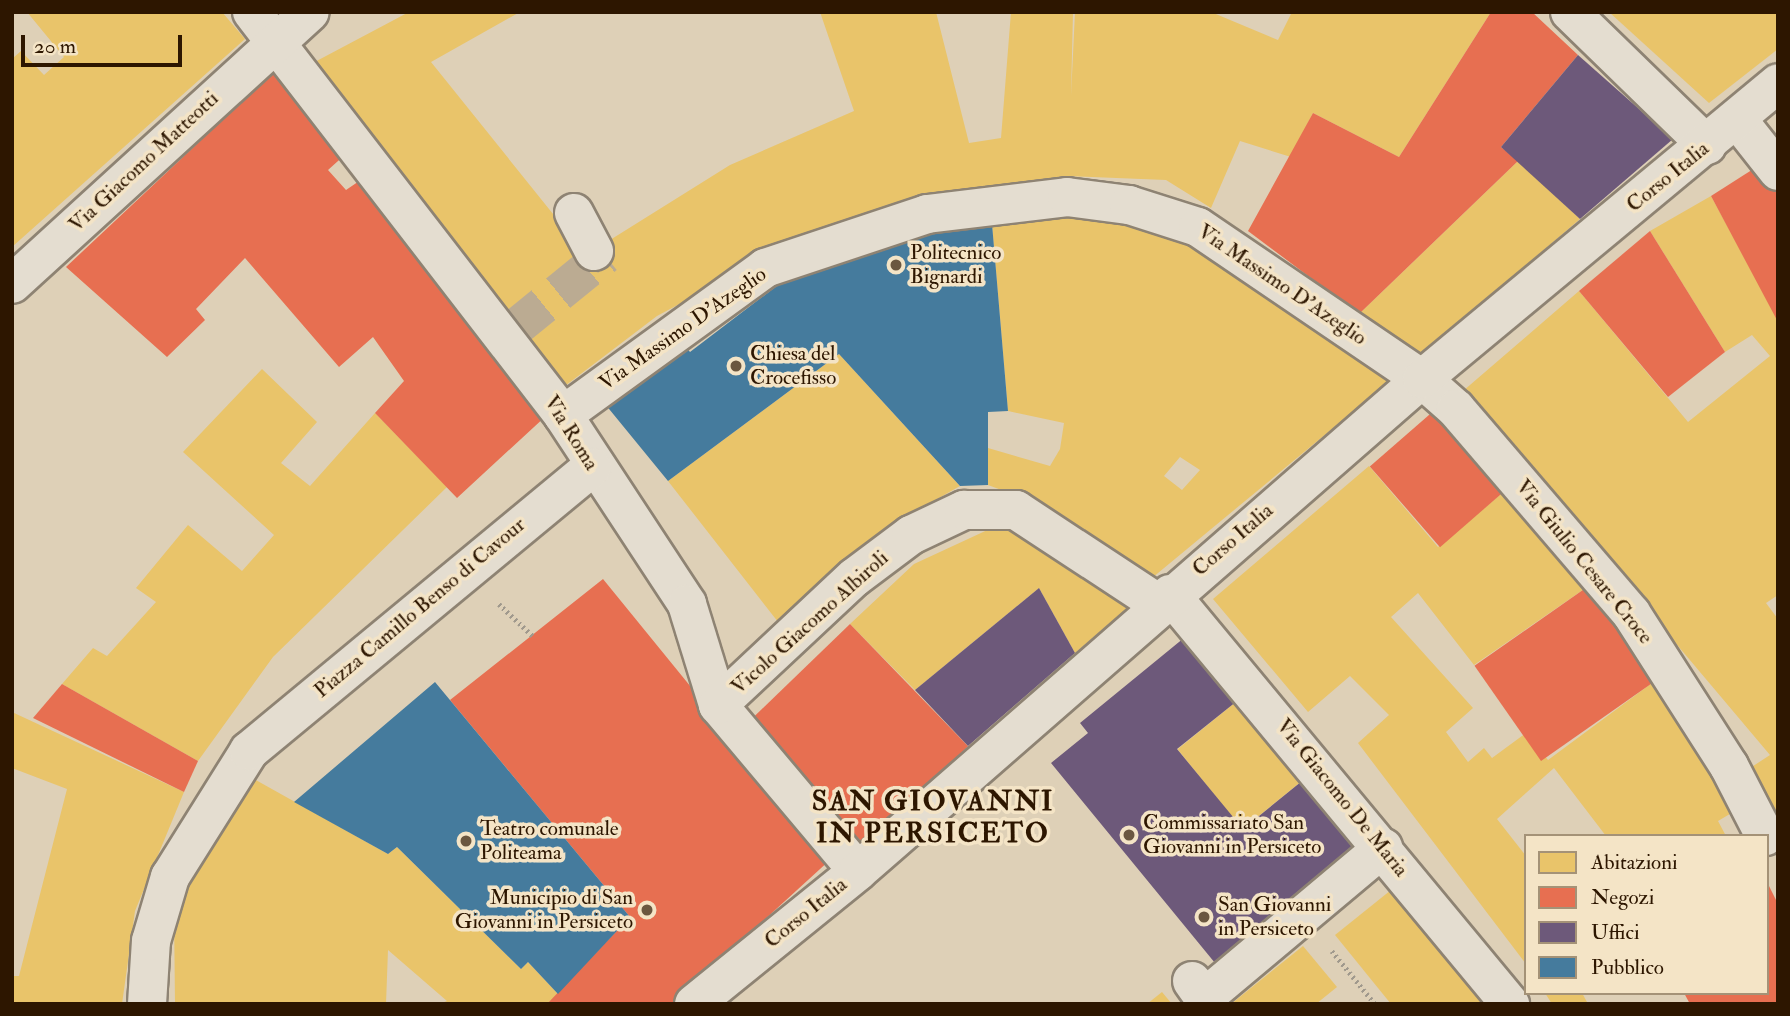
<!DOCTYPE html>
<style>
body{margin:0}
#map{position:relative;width:1790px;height:1016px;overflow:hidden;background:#ded0b7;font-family:"IM FELL Double Pica",serif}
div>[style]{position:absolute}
.homes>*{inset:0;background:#e9c46a;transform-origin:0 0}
.shops>*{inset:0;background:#e76f51;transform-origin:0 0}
.offices>*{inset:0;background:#6d597a}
.public>*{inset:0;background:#457b9d}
.minor-tunnel>*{height:38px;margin-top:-19px;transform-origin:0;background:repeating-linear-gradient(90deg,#bbab92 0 38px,transparent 0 57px)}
.path>*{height:4.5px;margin-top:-2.25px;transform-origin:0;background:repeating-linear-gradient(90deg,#a0998d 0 2px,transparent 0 5.5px)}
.roads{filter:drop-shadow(2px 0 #8e8373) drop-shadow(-2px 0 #8e8373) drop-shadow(0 2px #8e8373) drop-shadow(0 -2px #8e8373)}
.minor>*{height:38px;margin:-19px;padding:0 19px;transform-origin:19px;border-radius:19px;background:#e4ddd0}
.dots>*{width:19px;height:19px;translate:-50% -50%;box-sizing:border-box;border:4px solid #f4e4c6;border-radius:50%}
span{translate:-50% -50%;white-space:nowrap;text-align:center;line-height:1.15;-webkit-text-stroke:7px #f4e4c6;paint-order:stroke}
.street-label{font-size:21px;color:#2d1600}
.poi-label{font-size:21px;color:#2d1600}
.left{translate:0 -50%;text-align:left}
.right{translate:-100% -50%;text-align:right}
.district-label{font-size:28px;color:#2d1600;font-weight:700;letter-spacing:2px}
.frame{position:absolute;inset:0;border:14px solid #2d1600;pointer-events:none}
.legend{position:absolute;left:1524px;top:834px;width:245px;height:161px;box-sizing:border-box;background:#f4e4c6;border:2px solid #a49277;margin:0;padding:9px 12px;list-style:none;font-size:21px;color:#2d1600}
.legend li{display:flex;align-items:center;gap:14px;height:35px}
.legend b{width:35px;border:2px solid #a49277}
.scale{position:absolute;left:21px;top:35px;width:161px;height:32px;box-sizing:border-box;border:4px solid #2d1600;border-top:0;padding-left:9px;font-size:21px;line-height:24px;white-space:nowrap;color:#2d1600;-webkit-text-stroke:5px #f4e4c6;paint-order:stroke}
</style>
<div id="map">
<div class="homes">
<i style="clip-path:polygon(27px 12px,222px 12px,245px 39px,12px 247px,12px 59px,21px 51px,44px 75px,64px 57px)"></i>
<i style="clip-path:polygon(409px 12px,520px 12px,431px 62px,586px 255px,730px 165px,854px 111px,820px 12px,936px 12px,969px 143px,1001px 138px,1011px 12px,1073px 12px,1071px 96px,1075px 12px,1211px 12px,1278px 40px,1292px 12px,1491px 12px,1399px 157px,1313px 113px,1291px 157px,1240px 141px,1211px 208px,1166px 180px,1067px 176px,920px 195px,788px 246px,657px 316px,561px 389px,309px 65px)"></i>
<i style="clip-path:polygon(1609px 12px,1778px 12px,1778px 49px,1709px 103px)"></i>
<i style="clip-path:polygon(1518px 161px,1580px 219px,1417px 359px,1359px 314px)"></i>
<i style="clip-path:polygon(1711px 196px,1778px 319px,1778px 595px,1766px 603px,1778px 619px,1778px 832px,1744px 772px,1770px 755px,1463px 391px,1579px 291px,1688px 422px,1770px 356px,1752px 335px,1725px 352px,1650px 231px)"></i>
<i style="clip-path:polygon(evenodd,1090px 202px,1201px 238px,1396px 376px,1152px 578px,1028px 500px,988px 485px,988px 448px,1050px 466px,1060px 449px,1064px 423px,1008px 411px,991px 212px,1090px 202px,1180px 457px,1200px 470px,1182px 490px,1164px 476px,1180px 457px)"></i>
<i style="clip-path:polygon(839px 354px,960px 486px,918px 510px,782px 627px,668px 481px)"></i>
<i style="clip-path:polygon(262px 369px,317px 422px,281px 463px,310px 486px,375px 413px,447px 487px,273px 657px,198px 761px,62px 684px,93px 648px,107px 656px,156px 602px,136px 588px,188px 525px,242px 571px,274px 535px,183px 452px)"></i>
<i style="clip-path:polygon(1369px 466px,1438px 547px,1507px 489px,1590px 585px,1474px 665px,1418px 593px,1391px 617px,1473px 708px,1446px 732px,1468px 762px,1484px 748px,1492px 758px,1526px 733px,1548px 760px,1656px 680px,1740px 808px,1718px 821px,1726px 836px,1606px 836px,1554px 768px,1497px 819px,1526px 856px,1526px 964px,1358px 743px,1389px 715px,1350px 676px,1308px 712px,1213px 599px)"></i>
<i style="clip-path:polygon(1009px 520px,1131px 605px,1075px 653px,1039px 588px,915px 690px,850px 624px,914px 564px)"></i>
<i style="left:1242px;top:697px;width:103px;height:83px;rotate:51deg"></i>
<i style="clip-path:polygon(12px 712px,184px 792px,135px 911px,122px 1004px,12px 1004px,12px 976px,19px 976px,67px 789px,12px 768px)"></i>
<i style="clip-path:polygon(252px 778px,388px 854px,397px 847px,521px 969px,528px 962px,558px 994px,547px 1004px,439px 1004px,447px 1001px,388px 950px,386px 1004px,175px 1004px,174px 913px)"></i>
<i style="clip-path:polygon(1401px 882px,1501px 1004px,1391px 1004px,1335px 935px)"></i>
<i style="clip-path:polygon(1303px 946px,1337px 987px,1316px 1004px,1231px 1004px)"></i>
<i style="clip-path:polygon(1162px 992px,1172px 1004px,1147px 1004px)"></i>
<i style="clip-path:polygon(1545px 993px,1582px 993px,1587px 1002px,1552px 1004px)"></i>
</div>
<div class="shops">
<i style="clip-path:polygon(1491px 12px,1532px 12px,1578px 55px,1501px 147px,1518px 161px,1359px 314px,1248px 231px,1313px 113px,1399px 157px)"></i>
<i style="clip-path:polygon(281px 65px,348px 152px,328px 170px,346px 190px,371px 173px,547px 415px,457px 498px,375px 413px,404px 381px,373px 337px,339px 367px,245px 258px,196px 309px,205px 320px,167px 357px,66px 267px)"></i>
<i style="clip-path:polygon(1758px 166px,1778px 194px,1778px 322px,1711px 196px)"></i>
<i style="clip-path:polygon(1650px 231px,1725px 352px,1668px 397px,1579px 291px)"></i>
<i style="left:1437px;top:408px;width:107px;height:89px;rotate:49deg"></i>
<i style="clip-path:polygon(603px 579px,831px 859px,672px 1004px,547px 1004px,630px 917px,450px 700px)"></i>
<i style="left:1590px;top:585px;width:116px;height:141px;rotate:55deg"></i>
<i style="left:850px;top:624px;width:170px;height:143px;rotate:46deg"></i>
<i style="clip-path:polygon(62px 684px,198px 761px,184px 792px,33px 718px)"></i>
<i style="clip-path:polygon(1767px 882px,1778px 904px,1778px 1004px,1690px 1004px,1684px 993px,1767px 993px)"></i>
</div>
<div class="offices">
<i style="clip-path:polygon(1578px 55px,1673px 139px,1580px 219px,1501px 147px)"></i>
<i style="clip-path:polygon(1039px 588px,1075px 653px,968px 746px,915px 690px)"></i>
<i style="clip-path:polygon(1190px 633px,1242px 697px,1177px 749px,1243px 829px,1307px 777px,1362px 844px,1215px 963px,1051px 763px,1088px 733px,1080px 723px)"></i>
</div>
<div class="public">
<i style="clip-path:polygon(991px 212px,1008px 411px,988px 412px,988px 485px,960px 486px,839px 354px,668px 481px,605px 404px,682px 342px,690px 352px,795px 272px)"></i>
<i style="clip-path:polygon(435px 682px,630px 917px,558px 994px,528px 962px,521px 969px,397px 847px,388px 854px,294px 802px)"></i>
</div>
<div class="minor-tunnel">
<i style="left:514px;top:329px;width:117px;rotate:-39.1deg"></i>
<i style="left:605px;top:255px;width:12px;rotate:-160deg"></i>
</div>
<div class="path">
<i style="left:499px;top:604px;width:48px;rotate:43.3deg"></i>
<i style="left:1332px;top:951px;width:68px;rotate:50.9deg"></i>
</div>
<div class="roads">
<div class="minor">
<i style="left:252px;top:12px;width:509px;rotate:52.34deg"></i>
<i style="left:563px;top:415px;width:226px;rotate:56.7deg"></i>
<i style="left:687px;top:604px;width:106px;rotate:72.9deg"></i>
<i style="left:718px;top:705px;width:217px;rotate:49.9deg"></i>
<i style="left:1570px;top:12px;width:191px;rotate:44.2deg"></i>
<i style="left:1737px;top:119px;width:66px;rotate:51.7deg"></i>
<i style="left:574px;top:213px;width:43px;rotate:62.2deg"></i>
<i style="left:12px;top:284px;width:403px;rotate:-42.4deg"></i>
<i style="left:563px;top:415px;width:250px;rotate:-36deg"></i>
<i style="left:765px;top:268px;width:171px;rotate:-18.4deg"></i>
<i style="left:927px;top:214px;width:141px;rotate:-6.9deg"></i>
<i style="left:1067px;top:197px;width:63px;rotate:7.4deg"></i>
<i style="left:1129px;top:205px;width:72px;rotate:17.7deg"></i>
<i style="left:1198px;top:227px;width:271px;rotate:34.2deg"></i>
<i style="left:1422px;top:379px;width:45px;rotate:41.4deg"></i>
<i style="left:1456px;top:409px;width:269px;rotate:49.4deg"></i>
<i style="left:1631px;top:613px;width:182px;rotate:57.4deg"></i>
<i style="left:1729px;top:766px;width:79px;rotate:62.8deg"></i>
<i style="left:1170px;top:594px;width:533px;rotate:50.33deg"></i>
<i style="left:718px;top:705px;width:187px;rotate:-43.1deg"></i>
<i style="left:855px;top:577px;width:70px;rotate:-36.9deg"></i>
<i style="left:911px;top:535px;width:59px;rotate:-25.3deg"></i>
<i style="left:964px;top:510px;width:52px"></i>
<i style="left:1016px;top:510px;width:171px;rotate:33.3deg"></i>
<i style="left:1192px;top:981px;width:21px;rotate:55deg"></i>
<i style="left:1204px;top:998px;width:234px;rotate:-40deg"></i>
<i style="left:147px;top:1004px;width:63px;rotate:-86.4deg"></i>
<i style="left:151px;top:941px;width:67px;rotate:-73.5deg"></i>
<i style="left:170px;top:877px;width:149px;rotate:-57.9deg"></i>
<i style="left:249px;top:751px;width:445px;rotate:-39.6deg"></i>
<i style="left:694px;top:1004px;width:211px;rotate:-39deg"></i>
<i style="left:858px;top:871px;width:748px;rotate:-41.1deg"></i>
<i style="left:1422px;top:379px;width:463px;rotate:-39.7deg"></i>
</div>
</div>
<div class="dots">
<i style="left:896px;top:265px;background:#6b5740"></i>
<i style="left:736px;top:366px;background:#6b5740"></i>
<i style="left:1129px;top:835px;background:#6b5740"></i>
<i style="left:466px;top:841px;background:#6b5740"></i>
<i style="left:647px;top:910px;background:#6b5740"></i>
<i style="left:1204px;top:917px;background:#6b5740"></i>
</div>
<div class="street-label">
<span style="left:144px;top:162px;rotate:-43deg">Via Giacomo Matteotti</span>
<span style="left:1668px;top:177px;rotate:-39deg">Corso Italia</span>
<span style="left:1282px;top:285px;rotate:34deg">Via Massimo D'Azeglio</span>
<span style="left:683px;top:329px;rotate:-35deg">Via Massimo D'Azeglio</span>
<span style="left:571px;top:433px;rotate:58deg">Via Roma</span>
<span style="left:1233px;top:540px;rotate:-41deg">Corso Italia</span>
<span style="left:1584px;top:562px;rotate:51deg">Via Giulio Cesare Croce</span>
<span style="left:420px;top:608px;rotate:-40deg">Piazza Camillo Benso di Cavour</span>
<span style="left:810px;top:623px;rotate:-42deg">Vicolo Giacomo Albiroli</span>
<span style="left:1342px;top:798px;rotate:51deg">Via Giacomo De Maria</span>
<span style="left:806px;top:913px;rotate:-39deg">Corso Italia</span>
</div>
<div class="poi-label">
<span class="left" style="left:910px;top:265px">Politecnico<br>Bignardi</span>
<span class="left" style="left:750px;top:366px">Chiesa del<br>Crocefisso</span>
<span class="left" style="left:1143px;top:835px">Commissariato San<br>Giovanni in Persiceto</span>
<span class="left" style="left:480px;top:841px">Teatro comunale<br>Politeama</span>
<span class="right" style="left:633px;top:910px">Municipio di San<br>Giovanni in Persiceto</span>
<span class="left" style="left:1218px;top:917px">San Giovanni<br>in Persiceto</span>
</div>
<div class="district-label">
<span style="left:933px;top:818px">SAN GIOVANNI<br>IN PERSICETO</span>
</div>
<div class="frame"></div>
<ul class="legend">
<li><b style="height:19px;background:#e9c46a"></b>Abitazioni</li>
<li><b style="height:19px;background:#e76f51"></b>Negozi</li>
<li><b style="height:19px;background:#6d597a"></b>Uffici</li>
<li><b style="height:19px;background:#457b9d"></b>Pubblico</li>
</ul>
<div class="scale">20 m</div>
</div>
